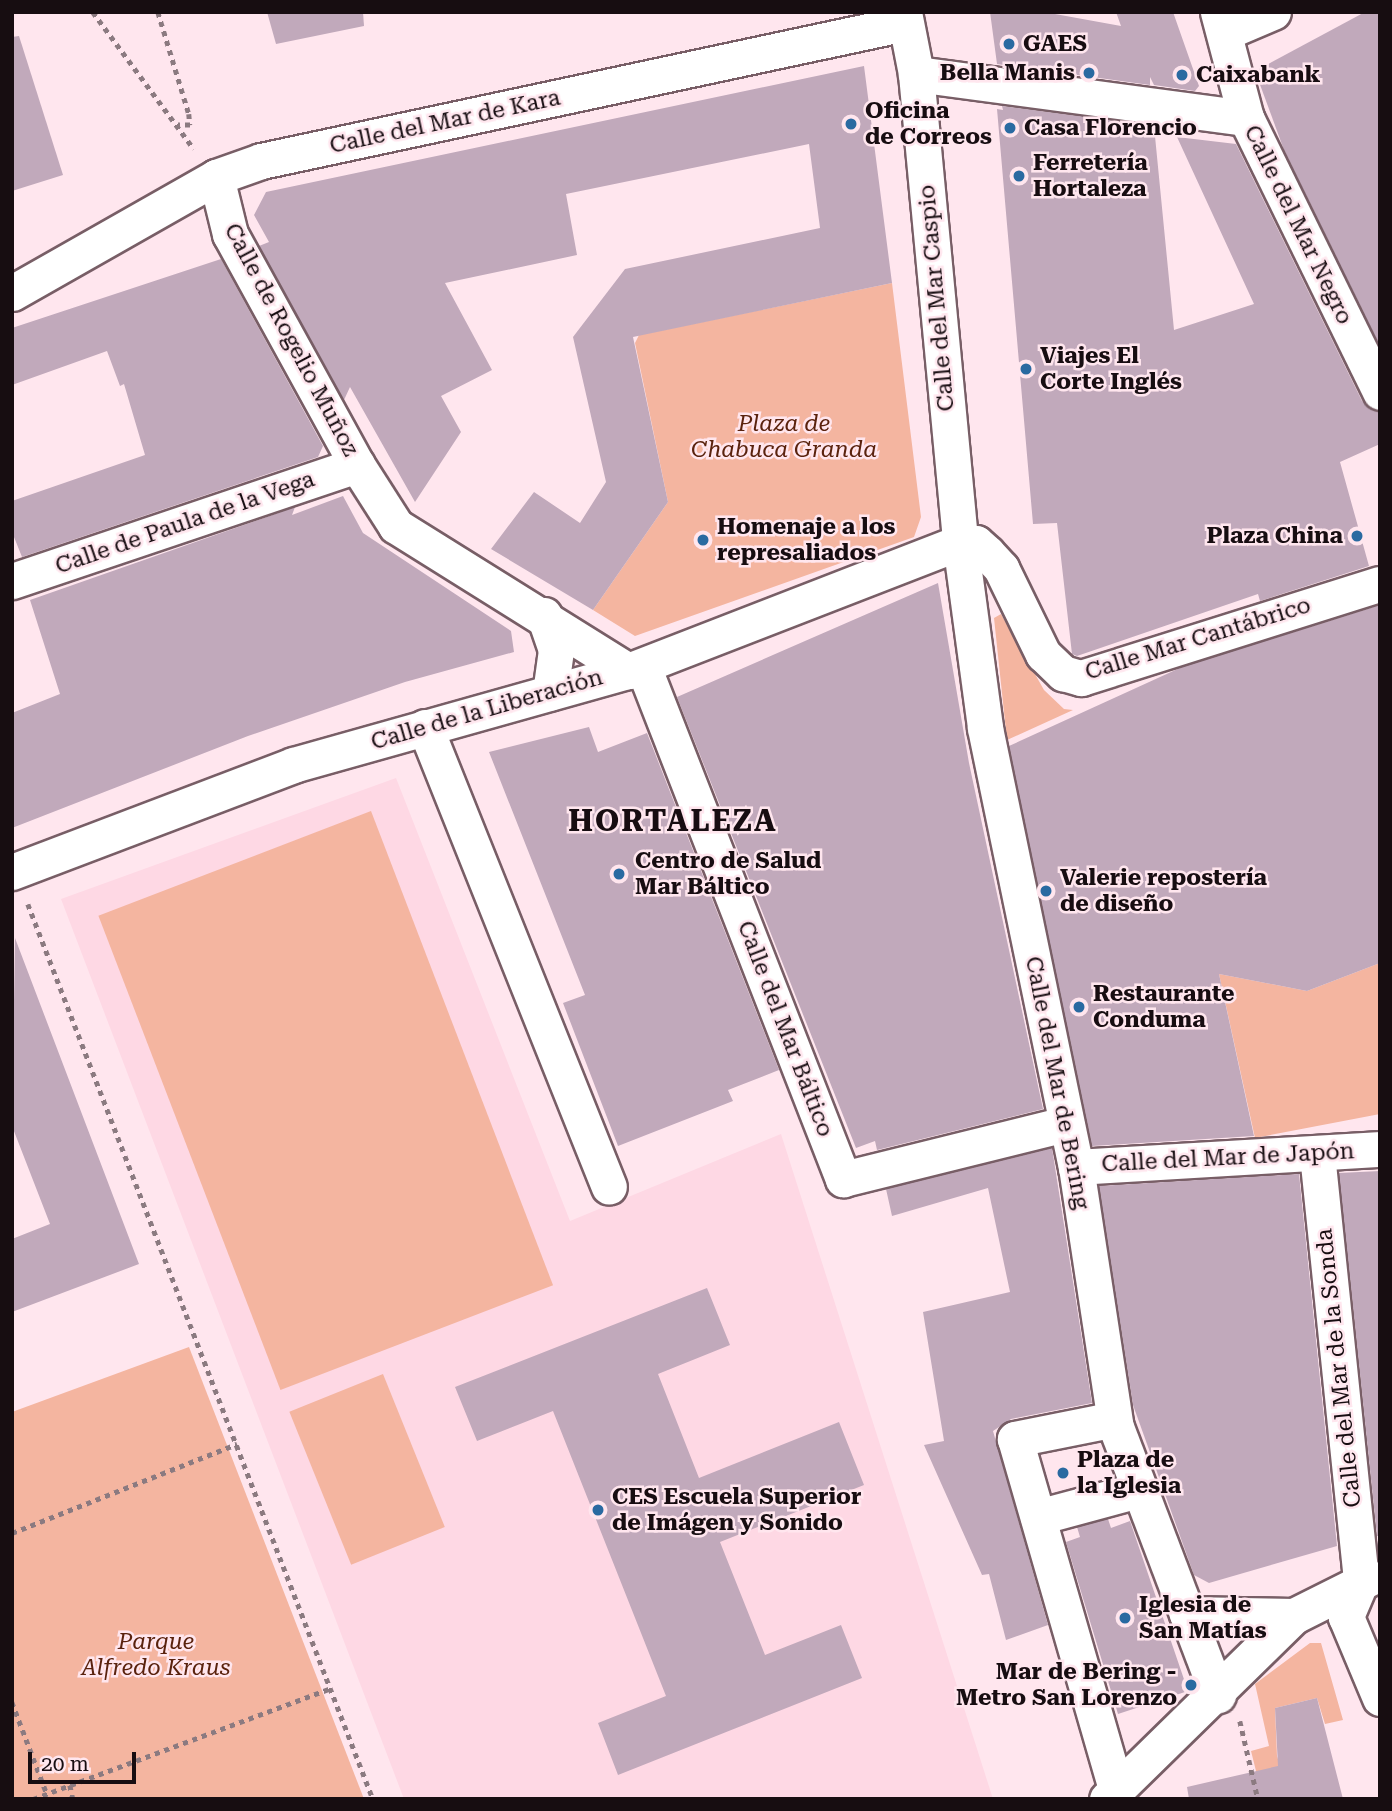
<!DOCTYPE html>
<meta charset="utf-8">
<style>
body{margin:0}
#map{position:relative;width:1392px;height:1811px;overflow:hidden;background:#ffe6ee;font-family:"Roboto Serif",serif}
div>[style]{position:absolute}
.built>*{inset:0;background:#fed8e4}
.green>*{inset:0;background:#f4b5a0;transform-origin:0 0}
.building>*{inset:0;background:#c1a9bb}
.path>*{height:4.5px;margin-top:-2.25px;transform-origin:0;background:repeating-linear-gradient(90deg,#8b7a80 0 5px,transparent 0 10px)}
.roads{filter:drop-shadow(2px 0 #785e66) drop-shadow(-2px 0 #785e66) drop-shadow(0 2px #785e66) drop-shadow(0 -2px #785e66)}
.minor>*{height:35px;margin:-17.5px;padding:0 17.5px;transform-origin:17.5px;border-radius:17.5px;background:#fff}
.dots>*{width:19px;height:19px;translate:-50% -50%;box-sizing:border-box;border:4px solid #ffe6ee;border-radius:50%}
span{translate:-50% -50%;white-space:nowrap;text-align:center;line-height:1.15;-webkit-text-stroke:5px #ffe6ee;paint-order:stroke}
.poi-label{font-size:23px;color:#170d11;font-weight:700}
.left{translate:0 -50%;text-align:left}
.right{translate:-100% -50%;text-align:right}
.street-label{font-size:23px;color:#170d11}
.park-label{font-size:23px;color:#5a220d;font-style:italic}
.district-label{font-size:30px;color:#170d11;font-weight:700;letter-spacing:2px}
.frame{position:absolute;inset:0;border:14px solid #170d11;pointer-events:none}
.scale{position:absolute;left:28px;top:1752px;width:108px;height:32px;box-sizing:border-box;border:4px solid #170d11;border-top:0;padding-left:9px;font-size:21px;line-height:24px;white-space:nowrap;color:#170d11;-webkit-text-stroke:5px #ffe6ee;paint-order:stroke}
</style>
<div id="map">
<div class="built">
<i style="clip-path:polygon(396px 778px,570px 1221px,781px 1134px,993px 1799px,404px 1799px,61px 899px)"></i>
</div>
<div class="green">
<i style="clip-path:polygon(892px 283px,921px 517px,914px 537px,635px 636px,593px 610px,668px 502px,635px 343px,639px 335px)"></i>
<i style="clip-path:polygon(1001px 614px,1044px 690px,1064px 709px,1073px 710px,1007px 740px,994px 618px)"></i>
<i style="left:371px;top:811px;width:508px;height:292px;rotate:69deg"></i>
<i style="clip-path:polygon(1380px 963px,1380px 1114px,1255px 1138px,1219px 974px,1307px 991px)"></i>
<i style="clip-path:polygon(189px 1347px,364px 1799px,12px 1799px,12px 1412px)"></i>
<i style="left:383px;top:1374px;width:165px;height:101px;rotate:68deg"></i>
<i style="clip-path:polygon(1310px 1643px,1321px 1643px,1343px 1720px,1325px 1724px,1317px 1698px,1275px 1708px,1277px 1756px,1288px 1790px,1263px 1799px,1251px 1751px,1269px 1746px,1255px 1684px)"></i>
</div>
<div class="building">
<i style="clip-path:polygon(267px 12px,363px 12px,364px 26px,276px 44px)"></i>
<i style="clip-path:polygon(990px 12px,1044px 12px,1121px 26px,1116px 12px,1173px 12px,1199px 86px,1195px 91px,1154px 85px,1150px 77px,1150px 85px,997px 64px)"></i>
<i style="clip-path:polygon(1365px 12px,1380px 12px,1380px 346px,1284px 150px,1255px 71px)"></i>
<i style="clip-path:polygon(19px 36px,63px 175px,12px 191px,12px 37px)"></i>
<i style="clip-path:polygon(864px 66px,892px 283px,633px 337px,668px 502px,593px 610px,491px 549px,534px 492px,580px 523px,606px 482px,573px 337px,625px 269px,820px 228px,809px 144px,566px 194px,577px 255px,445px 283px,492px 370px,441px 396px,461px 432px,415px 502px,350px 387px,344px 400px,259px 246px,269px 242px,254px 215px,266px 192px)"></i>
<i style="clip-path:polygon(1002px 106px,1154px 126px,1174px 330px,1254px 304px,1177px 137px,1236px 144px,1362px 401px,1380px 412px,1380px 444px,1340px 462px,1369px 566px,1260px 601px,1258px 594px,1077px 656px,1072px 654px,1057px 523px,1033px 524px,997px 109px,1003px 110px)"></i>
<i style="clip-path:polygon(221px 259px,323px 446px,318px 457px,22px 557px,12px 532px,12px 501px,145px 455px,124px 384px,120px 386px,107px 351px,12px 385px,12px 328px)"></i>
<i style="clip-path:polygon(343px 496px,363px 533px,511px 631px,514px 652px,405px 682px,248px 736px,12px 828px,12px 713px,60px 694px,30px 600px,295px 507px,292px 515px)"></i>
<i style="clip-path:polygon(938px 583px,969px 763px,1043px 1109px,877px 1150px,875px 1141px,856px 1148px,677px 697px)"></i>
<i style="clip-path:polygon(1380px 605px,1380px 963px,1307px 991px,1219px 974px,1254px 1136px,1092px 1146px,1009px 746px,1182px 667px)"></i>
<i style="clip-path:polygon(589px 727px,598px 752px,647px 733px,779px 1070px,728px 1090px,733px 1101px,618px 1146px,563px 1003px,585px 995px,489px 752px)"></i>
<i style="clip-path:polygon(15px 938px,139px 1264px,12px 1312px,12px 1239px,50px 1224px,12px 1126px)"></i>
<i style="clip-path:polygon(1052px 1148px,1092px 1403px,1011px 1419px,993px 1431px,1048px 1625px,1006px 1640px,989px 1574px,982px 1575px,924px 1445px,944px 1441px,923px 1312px,1010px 1292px,988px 1188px,892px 1216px,886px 1189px)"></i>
<i style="clip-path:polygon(1380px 1171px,1380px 1536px,1377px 1536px,1339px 1173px)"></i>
<i style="clip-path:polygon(1299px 1174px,1337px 1546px,1209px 1583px,1194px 1575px,1133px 1405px,1099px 1186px)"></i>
<i style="clip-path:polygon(707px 1288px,730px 1345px,658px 1374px,699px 1478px,839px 1422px,864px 1485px,720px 1542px,765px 1655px,841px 1625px,862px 1678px,618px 1775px,598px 1723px,666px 1696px,553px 1411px,477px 1441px,455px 1387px)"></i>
<i style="clip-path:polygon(1108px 1519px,1111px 1528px,1130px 1521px,1188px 1691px,1118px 1714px,1066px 1542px,1080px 1537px,1077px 1527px)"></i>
<i style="clip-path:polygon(1317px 1698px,1343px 1799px,1189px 1799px,1187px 1787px,1278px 1766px,1275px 1708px)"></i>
</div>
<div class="path">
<i style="left:93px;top:12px;width:170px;rotate:53.6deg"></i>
<i style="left:158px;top:12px;width:107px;rotate:73.1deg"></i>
<i style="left:189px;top:114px;width:11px;rotate:85deg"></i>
<i style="left:190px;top:125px;width:12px;rotate:180deg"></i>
<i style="left:28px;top:904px;width:959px;rotate:68.92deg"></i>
<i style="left:12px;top:1533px;width:242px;rotate:-21.6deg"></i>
<i style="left:12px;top:1702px;width:98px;rotate:69.2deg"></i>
<i style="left:1240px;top:1721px;width:80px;rotate:77deg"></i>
<i style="left:70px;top:1785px;width:14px;rotate:78deg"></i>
<i style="left:33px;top:1799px;width:318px;rotate:-20.4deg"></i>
</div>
<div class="roads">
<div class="minor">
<i style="left:904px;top:12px;width:63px;rotate:79deg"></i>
<i style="left:916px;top:74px;width:470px;rotate:84.6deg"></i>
<i style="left:960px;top:542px;width:188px;rotate:82.3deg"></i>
<i style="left:985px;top:728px;width:448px;rotate:78.3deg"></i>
<i style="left:1076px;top:1167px;width:263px;rotate:81.3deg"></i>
<i style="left:1116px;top:1427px;width:287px;rotate:69.2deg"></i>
<i style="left:1218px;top:12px;width:110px;rotate:75.2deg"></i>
<i style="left:1246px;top:118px;width:305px;rotate:63.9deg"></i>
<i style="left:1226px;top:32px;width:51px;rotate:-23.1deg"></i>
<i style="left:916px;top:74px;width:333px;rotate:7.6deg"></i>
<i style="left:216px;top:177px;width:59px;rotate:76.2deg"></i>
<i style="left:230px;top:234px;width:264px;rotate:61.2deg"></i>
<i style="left:357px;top:465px;width:72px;rotate:57.4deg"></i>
<i style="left:396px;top:526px;width:274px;rotate:32deg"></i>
<i style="left:12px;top:293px;width:235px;rotate:-29.6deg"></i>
<i style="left:216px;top:177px;width:48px;rotate:-19.6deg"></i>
<i style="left:261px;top:161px;width:659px;rotate:-12.09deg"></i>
<i style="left:12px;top:581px;width:364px;rotate:-18.6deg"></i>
<i style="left:544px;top:615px;width:37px;rotate:71deg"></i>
<i style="left:556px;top:650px;width:43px;rotate:97.9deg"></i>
<i style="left:643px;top:666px;width:551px;rotate:68.7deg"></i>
<i style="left:843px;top:1179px;width:230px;rotate:-13.9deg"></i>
<i style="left:425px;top:727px;width:495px;rotate:68.2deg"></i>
<i style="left:12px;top:872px;width:301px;rotate:-20.8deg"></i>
<i style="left:293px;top:765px;width:348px;rotate:-15.7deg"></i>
<i style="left:628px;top:671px;width:356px;rotate:-21.2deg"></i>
<i style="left:960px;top:542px;width:16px;rotate:4deg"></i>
<i style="left:976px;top:543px;width:15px;rotate:42deg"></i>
<i style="left:987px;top:553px;width:21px;rotate:47deg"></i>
<i style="left:1001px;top:568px;width:96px;rotate:64deg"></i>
<i style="left:1043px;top:654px;width:28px;rotate:44deg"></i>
<i style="left:1063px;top:673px;width:19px;rotate:16deg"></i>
<i style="left:1081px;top:678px;width:313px;rotate:-17.5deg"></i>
<i style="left:1317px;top:1154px;width:429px;rotate:84.1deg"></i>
<i style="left:1361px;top:1581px;width:39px;rotate:113deg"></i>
<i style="left:1346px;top:1617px;width:88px;rotate:67.2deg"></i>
<i style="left:1076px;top:1167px;width:305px;rotate:-3.4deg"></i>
<i style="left:1105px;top:1421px;width:92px;rotate:168.7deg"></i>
<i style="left:1015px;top:1439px;width:365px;rotate:73.9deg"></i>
<i style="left:1038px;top:1517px;width:89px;rotate:-15deg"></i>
<i style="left:1187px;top:1614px;width:107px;rotate:1.1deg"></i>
<i style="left:1294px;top:1616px;width:85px;rotate:-26.6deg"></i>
<i style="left:1107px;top:1799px;width:262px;rotate:-44.4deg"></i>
</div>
</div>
<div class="dots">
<i style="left:1009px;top:44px;background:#2a6aa1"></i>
<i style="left:1089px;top:73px;background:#2a6aa1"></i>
<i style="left:1182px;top:75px;background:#2a6aa1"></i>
<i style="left:851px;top:124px;background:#2a6aa1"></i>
<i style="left:1010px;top:128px;background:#2a6aa1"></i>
<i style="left:1019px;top:176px;background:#2a6aa1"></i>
<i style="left:1026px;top:369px;background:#2a6aa1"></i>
<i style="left:1357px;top:536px;background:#2a6aa1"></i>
<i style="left:703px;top:540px;background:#2a6aa1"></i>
<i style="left:619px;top:874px;background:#2a6aa1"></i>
<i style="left:1046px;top:891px;background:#2a6aa1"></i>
<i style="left:1079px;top:1007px;background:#2a6aa1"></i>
<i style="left:1063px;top:1473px;background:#2a6aa1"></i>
<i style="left:598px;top:1510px;background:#2a6aa1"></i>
<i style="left:1125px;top:1618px;background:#2a6aa1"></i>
<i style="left:1191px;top:1685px;background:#2a6aa1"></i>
</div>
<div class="poi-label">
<span class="left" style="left:1023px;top:44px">GAES</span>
<span class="right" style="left:1075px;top:73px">Bella Manis</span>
<span class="left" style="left:1196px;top:75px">Caixabank</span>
<span class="left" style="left:865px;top:124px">Oficina<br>de Correos</span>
<span class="left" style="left:1024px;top:128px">Casa Florencio</span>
<span class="left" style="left:1033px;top:176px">Ferretería<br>Hortaleza</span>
<span class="left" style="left:1040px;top:369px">Viajes El<br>Corte Inglés</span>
<span class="left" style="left:717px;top:540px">Homenaje a los<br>represaliados</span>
<span class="right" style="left:1343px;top:536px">Plaza China</span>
<span class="left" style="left:635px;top:874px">Centro de Salud<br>Mar Báltico</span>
<span class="left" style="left:1060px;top:891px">Valerie repostería<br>de diseño</span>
<span class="left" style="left:1093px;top:1007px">Restaurante<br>Conduma</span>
<span class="left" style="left:1077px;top:1473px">Plaza de<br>la Iglesia</span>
<span class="left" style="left:612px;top:1510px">CES Escuela Superior<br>de Imágen y Sonido</span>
<span class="left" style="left:1139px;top:1618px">Iglesia de<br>San Matías</span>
<span class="right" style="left:1177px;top:1685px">Mar de Bering -<br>Metro San Lorenzo</span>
</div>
<div class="street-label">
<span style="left:445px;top:122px;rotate:-12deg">Calle del Mar de Kara</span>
<span style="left:1298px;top:225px;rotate:64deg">Calle del Mar Negro</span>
<span style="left:937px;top:298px;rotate:-95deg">Calle del Mar Caspio</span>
<span style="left:291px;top:340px;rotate:62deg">Calle de Rogelio Muñoz</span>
<span style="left:185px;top:523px;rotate:-19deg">Calle de Paula de la Vega</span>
<span style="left:1198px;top:639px;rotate:-17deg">Calle Mar Cantábrico</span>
<span style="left:487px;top:710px;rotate:-16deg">Calle de la Liberación</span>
<span style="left:785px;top:1029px;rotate:69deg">Calle del Mar Báltico</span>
<span style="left:1057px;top:1083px;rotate:79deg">Calle del Mar de Bering</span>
<span style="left:1228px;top:1158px;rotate:-3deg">Calle del Mar de Japón</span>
<span style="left:1339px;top:1368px;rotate:-96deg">Calle del Mar de la Sonda</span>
</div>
<div class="park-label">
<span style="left:784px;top:437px">Plaza de<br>Chabuca Granda</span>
<span style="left:156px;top:1655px">Parque<br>Alfredo Kraus</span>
</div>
<div class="district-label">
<span style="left:673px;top:821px">HORTALEZA</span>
</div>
<div class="frame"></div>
<div class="scale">20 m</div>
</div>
